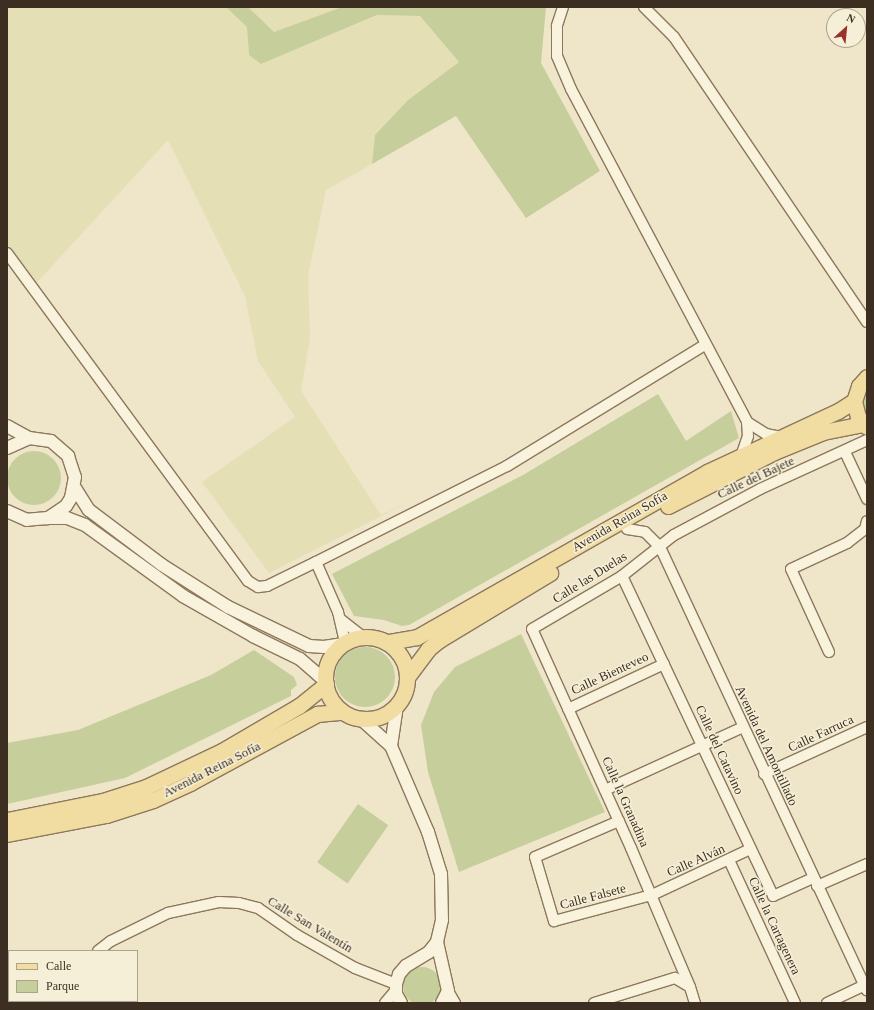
<!DOCTYPE html>
<meta charset="utf-8">
<style>
body{margin:0}
#map{position:relative;width:874px;height:1010px;overflow:hidden;background:#efe5c9;font-family:Georgia,serif}
div>[style]{position:absolute}
.farmland>*{inset:0;background:#e5dfb6}
.green>*{inset:0;background:#c6ce9c;transform-origin:0 0}
.round{border-radius:50%}
.roads{filter:drop-shadow(1px 0 #8c785d) drop-shadow(-1px 0 #8c785d) drop-shadow(0 1px #8c785d) drop-shadow(0 -1px #8c785d)}
.minor>*{height:10px;margin:-5px;padding:0 5px;transform-origin:5px;border-radius:5px;background:#f9f2dc}
.tertiary>*{height:12px;margin:-6px;padding:0 6px;transform-origin:6px;border-radius:6px;background:#f9f2dc}
.primary>*{height:15px;margin:-7.5px;padding:0 7.5px;transform-origin:7.5px;border-radius:7.5px;background:#f1dca2}
.primary>.ring{margin:-7.5px;padding:0;box-sizing:content-box;background:none;border:15px solid #f1dca2;border-radius:50%}
span{translate:-50% -50%;white-space:nowrap;text-align:center;line-height:1.15;-webkit-text-stroke:3px #f6efd8;paint-order:stroke}
.street-label{font-size:13px;color:#3c2f21}
.frame{position:absolute;inset:0;border:8px solid #3c2f21;pointer-events:none}
.legend{position:absolute;left:8px;top:950px;width:130px;height:52px;box-sizing:border-box;background:#f6efd8;border:1px solid #aca28f;margin:0;padding:5px 7px;list-style:none;font-size:12px;color:#3c2f21}
.legend li{display:flex;align-items:center;gap:8px;height:20px}
.legend b{width:20px;border:1px solid #aca28f}
.north{position:absolute;left:826px;top:8px;width:40px;height:40px;box-sizing:border-box;background:#f6efd8;border:1px solid #aca28f;border-radius:50%;rotate:27deg;font-size:11px;font-weight:700;line-height:16px;text-align:center;color:#3c2f21}
.north::after{content:'';display:block;margin:auto;width:14px;height:18px;background:#9b312d;clip-path:polygon(50% 0,100% 100%,50% 72%,0 100%)}
</style>
<div id="map">
<div class="farmland">
<i style="clip-path:polygon(7px 7px,226px 7px,247px 27px,249px 55px,261px 64px,378px 15px,420px 16px,459px 62px,408px 100px,375px 135px,372px 164px,326px 190px,308px 276px,310px 338px,301px 391px,381px 515px,409px 502px,269px 573px,202px 482px,295px 417px,258px 361px,245px 296px,168px 140px,29px 291px,7px 262px)"></i>
<i style="clip-path:polygon(248px 7px,342px 7px,274px 32px)"></i>
</div>
<div class="green">
<i style="clip-path:polygon(226px 7px,248px 7px,274px 32px,342px 7px,546px 7px,541px 63px,600px 171px,526px 218px,456px 116px,372px 164px,375px 135px,408px 100px,459px 62px,420px 16px,377px 15px,261px 64px,249px 55px,247px 27px)"></i>
<i style="clip-path:polygon(867px 386px,867px 416px,861px 405px)"></i>
<i style="clip-path:polygon(658px 394px,686px 441px,731px 411px,739px 438px,409px 625px,402px 626px,384px 620px,354px 616px,332px 574px,523px 475px)"></i>
<i class="round" style="left:7px;top:451px;width:54px;height:54px"></i>
<i style="clip-path:polygon(521px 634px,605px 812px,459px 872px,428px 772px,421px 725px,434px 692px,455px 667px)"></i>
<i class="round" style="left:335px;top:647px;width:60px;height:60px"></i>
<i style="clip-path:polygon(254px 650px,294px 677px,297px 685px,291px 690px,291px 696px,125px 778px,7px 804px,7px 743px,78px 730px,211px 675px)"></i>
<i style="left:358px;top:804px;width:37px;height:71px;rotate:35deg"></i>
<i class="round" style="left:403px;top:967px;width:38px;height:38px"></i>
</div>
<div class="roads">
<div class="minor">
<i style="left:563px;top:7px;width:20px;rotate:108deg"></i>
<i style="left:557px;top:26px;width:30px;rotate:90deg"></i>
<i style="left:557px;top:56px;width:36px;rotate:67deg"></i>
<i style="left:571px;top:89px;width:377px;rotate:62.1deg"></i>
<i style="left:747px;top:422px;width:14px;rotate:86deg"></i>
<i style="left:748px;top:436px;width:21px;rotate:109deg"></i>
<i style="left:644px;top:7px;width:42px;rotate:45deg"></i>
<i style="left:674px;top:37px;width:344px;rotate:55.9deg"></i>
<i style="left:7px;top:253px;width:407px;rotate:53.7deg"></i>
<i style="left:248px;top:581px;width:12px;rotate:31deg"></i>
<i style="left:258px;top:587px;width:9px;rotate:-6deg"></i>
<i style="left:267px;top:586px;width:55px;rotate:-26.1deg"></i>
<i style="left:316px;top:562px;width:55px;rotate:66.3deg"></i>
<i style="left:338px;top:612px;width:31px;rotate:77deg"></i>
<i style="left:747px;top:422px;width:22px;rotate:32deg"></i>
<i style="left:766px;top:434px;width:15px;rotate:11deg"></i>
<i style="left:845px;top:452px;width:52px;rotate:64.9deg"></i>
<i style="left:627px;top:529px;width:18px;rotate:9deg"></i>
<i style="left:645px;top:532px;width:21px;rotate:45deg"></i>
<i style="left:660px;top:547px;width:489px;rotate:65deg"></i>
<i style="left:316px;top:562px;width:214px;rotate:-26.7deg"></i>
<i style="left:507px;top:466px;width:233px;rotate:-31.5deg"></i>
<i style="left:622px;top:576px;width:354px;rotate:64.7deg"></i>
<i style="left:773px;top:896px;width:44px;rotate:-24.2deg"></i>
<i style="left:340px;top:619px;width:28px;rotate:38deg"></i>
<i style="left:829px;top:652px;width:91px;rotate:-114.6deg"></i>
<i style="left:791px;top:569px;width:62px;rotate:-24.9deg"></i>
<i style="left:847px;top:543px;width:23px;rotate:-38deg"></i>
<i style="left:865px;top:529px;width:8px;rotate:-76deg"></i>
<i style="left:568px;top:709px;width:106px;rotate:-25.1deg"></i>
<i style="left:764px;top:774px;width:113px;rotate:-24.5deg"></i>
<i style="left:605px;top:790px;width:152px;rotate:-24.5deg"></i>
<i style="left:619px;top:821px;width:91px;rotate:156.8deg"></i>
<i style="left:535px;top:857px;width:67px;rotate:73.5deg"></i>
<i style="left:554px;top:921px;width:101px;rotate:-14.9deg"></i>
<i style="left:652px;top:895px;width:108px;rotate:-25.1deg"></i>
<i style="left:729px;top:860px;width:157px;rotate:65.2deg"></i>
<i style="left:817px;top:886px;width:55px;rotate:-23.7deg"></i>
<i style="left:98px;top:951px;width:16px;rotate:-38deg"></i>
<i style="left:111px;top:941px;width:64px;rotate:-26.2deg"></i>
<i style="left:168px;top:913px;width:52px;rotate:-12.2deg"></i>
<i style="left:219px;top:902px;width:20px;rotate:3deg"></i>
<i style="left:239px;top:903px;width:20px;rotate:15deg"></i>
<i style="left:258px;top:908px;width:47px;rotate:34.7deg"></i>
<i style="left:297px;top:935px;width:67px;rotate:29.6deg"></i>
<i style="left:355px;top:968px;width:44px;rotate:21.3deg"></i>
<i style="left:690px;top:987px;width:151px;rotate:-113deg"></i>
<i style="left:631px;top:848px;width:240px;rotate:-114.3deg"></i>
<i style="left:532px;top:629px;width:104px;rotate:-30.5deg"></i>
<i style="left:622px;top:576px;width:66px;rotate:-38.3deg"></i>
<i style="left:674px;top:535px;width:98px;rotate:-28.1deg"></i>
<i style="left:760px;top:489px;width:118px;rotate:-24.6deg"></i>
<i style="left:448px;top:991px;width:14px;rotate:60deg"></i>
<i style="left:68px;top:1001px;width:2px;rotate:90deg"></i>
<i style="left:385px;top:1003px;width:17px;rotate:-50deg"></i>
<i style="left:594px;top:1003px;width:85px;rotate:-17.2deg"></i>
<i style="left:675px;top:978px;width:17px;rotate:31deg"></i>
<i style="left:690px;top:987px;width:17px;rotate:73deg"></i>
<i style="left:827px;top:1003px;width:44px;rotate:-25.4deg"></i>
</div>
<div class="tertiary">
<i style="left:7px;top:426px;width:25px;rotate:29deg"></i>
<i style="left:7px;top:448px;width:24px;rotate:-24deg"></i>
<i style="left:29px;top:438px;width:22px;rotate:8deg"></i>
<i style="left:51px;top:441px;width:23px;rotate:41deg"></i>
<i style="left:68px;top:456px;width:22px;rotate:72deg"></i>
<i style="left:75px;top:477px;width:21px;rotate:101deg"></i>
<i style="left:71px;top:498px;width:9px;rotate:122deg"></i>
<i style="left:66px;top:506px;width:22px;rotate:146deg"></i>
<i style="left:48px;top:518px;width:21px;rotate:175deg"></i>
<i style="left:27px;top:520px;width:22px;rotate:-156deg"></i>
<i style="left:75px;top:488px;width:26px;rotate:58deg"></i>
<i style="left:89px;top:510px;width:91px;rotate:37deg"></i>
<i style="left:162px;top:565px;width:78px;rotate:32.5deg"></i>
<i style="left:228px;top:607px;width:90px;rotate:25.7deg"></i>
<i style="left:309px;top:646px;width:15px;rotate:4deg"></i>
<i style="left:324px;top:647px;width:18px;rotate:-9deg"></i>
<i style="left:48px;top:518px;width:19px"></i>
<i style="left:67px;top:518px;width:19px;rotate:21deg"></i>
<i style="left:85px;top:525px;width:121px;rotate:35.9deg"></i>
<i style="left:183px;top:596px;width:81px;rotate:29.7deg"></i>
<i style="left:253px;top:636px;width:52px;rotate:26.1deg"></i>
<i style="left:300px;top:659px;width:33px;rotate:41deg"></i>
<i style="left:361px;top:719px;width:40px;rotate:42deg"></i>
<i style="left:391px;top:746px;width:94px;rotate:66.7deg"></i>
<i style="left:428px;top:832px;width:44px;rotate:72.8deg"></i>
<i style="left:441px;top:874px;width:46px;rotate:88.8deg"></i>
<i style="left:442px;top:920px;width:23px;rotate:103deg"></i>
<i style="left:437px;top:942px;width:50px;rotate:77.3deg"></i>
<i style="left:448px;top:991px;width:13px;rotate:117deg"></i>
<i style="left:391px;top:746px;width:40px;rotate:-81.5deg"></i>
<i style="left:401px;top:1003px;width:10px;rotate:-119deg"></i>
<i style="left:396px;top:994px;width:10px;rotate:-90deg"></i>
<i style="left:396px;top:984px;width:10px;rotate:-73deg"></i>
<i style="left:399px;top:974px;width:11px;rotate:-49deg"></i>
<i style="left:406px;top:966px;width:27px;rotate:-31deg"></i>
<i style="left:429px;top:952px;width:13px;rotate:-51deg"></i>
</div>
<div class="primary">
<i style="left:867px;top:377px;width:12px;rotate:132deg"></i>
<i style="left:859px;top:386px;width:16px;rotate:108deg"></i>
<i style="left:854px;top:401px;width:16px;rotate:76deg"></i>
<i style="left:858px;top:417px;width:13px;rotate:48deg"></i>
<i style="left:668px;top:506px;width:119px;rotate:-27deg"></i>
<i style="left:774px;top:452px;width:53px;rotate:-22.2deg"></i>
<i style="left:823px;top:432px;width:41px;rotate:-11.3deg"></i>
<i class="ring" style="left:325px;top:637px;width:67px;height:67px"></i>
<i style="left:389px;top:642px;width:28px;rotate:-10deg"></i>
<i style="left:417px;top:637px;width:334px;rotate:-29.6deg"></i>
<i style="left:707px;top:472px;width:145px;rotate:-25deg"></i>
<i style="left:838px;top:411px;width:19px;rotate:-32deg"></i>
<i style="left:408px;top:676px;width:34px;rotate:-53deg"></i>
<i style="left:428px;top:649px;width:14px;rotate:-39deg"></i>
<i style="left:439px;top:640px;width:130px;rotate:-31.1deg"></i>
<i style="left:7px;top:820px;width:98px;rotate:-11.2deg"></i>
<i style="left:103px;top:801px;width:45px;rotate:-18deg"></i>
<i style="left:146px;top:787px;width:84px;rotate:-25.3deg"></i>
<i style="left:222px;top:751px;width:89px;rotate:-30.3deg"></i>
<i style="left:299px;top:706px;width:35px;rotate:-39deg"></i>
<i style="left:7px;top:834px;width:101px;rotate:-10.9deg"></i>
<i style="left:106px;top:815px;width:49px;rotate:-17.7deg"></i>
<i style="left:153px;top:800px;width:41px;rotate:-24.7deg"></i>
<i style="left:190px;top:783px;width:145px;rotate:-28.5deg"></i>
<i style="left:317px;top:714px;width:25px;rotate:-5deg"></i>
</div>
</div>
<div class="street-label">
<span style="left:756px;top:478px;rotate:-25deg">Calle del Bajete</span>
<span style="left:620px;top:522px;rotate:-30deg">Avenida Reina Sofía</span>
<span style="left:590px;top:578px;rotate:-32deg">Calle las Duelas</span>
<span style="left:610px;top:674px;rotate:-25deg">Calle Bienteveo</span>
<span style="left:821px;top:734px;rotate:-25deg">Calle Farruca</span>
<span style="left:766px;top:746px;rotate:65deg">Avenida del Amontillado</span>
<span style="left:719px;top:750px;rotate:65deg">Calle del Catavino</span>
<span style="left:212px;top:770px;rotate:-27deg">Avenida Reina Sofía</span>
<span style="left:625px;top:802px;rotate:66deg">Calle la Granadina</span>
<span style="left:696px;top:861px;rotate:-24deg">Calle Alván</span>
<span style="left:593px;top:897px;rotate:-15deg">Calle Falsete</span>
<span style="left:310px;top:925px;rotate:31deg">Calle San Valentín</span>
<span style="left:774px;top:926px;rotate:65deg">Calle la Cartagenera</span>
</div>
<div class="frame"></div>
<ul class="legend">
<li><b style="height:5px;background:#f1dca2"></b>Calle</li>
<li><b style="height:11px;background:#c6ce9c"></b>Parque</li>
</ul>
<div class="north">N</div>
</div>
